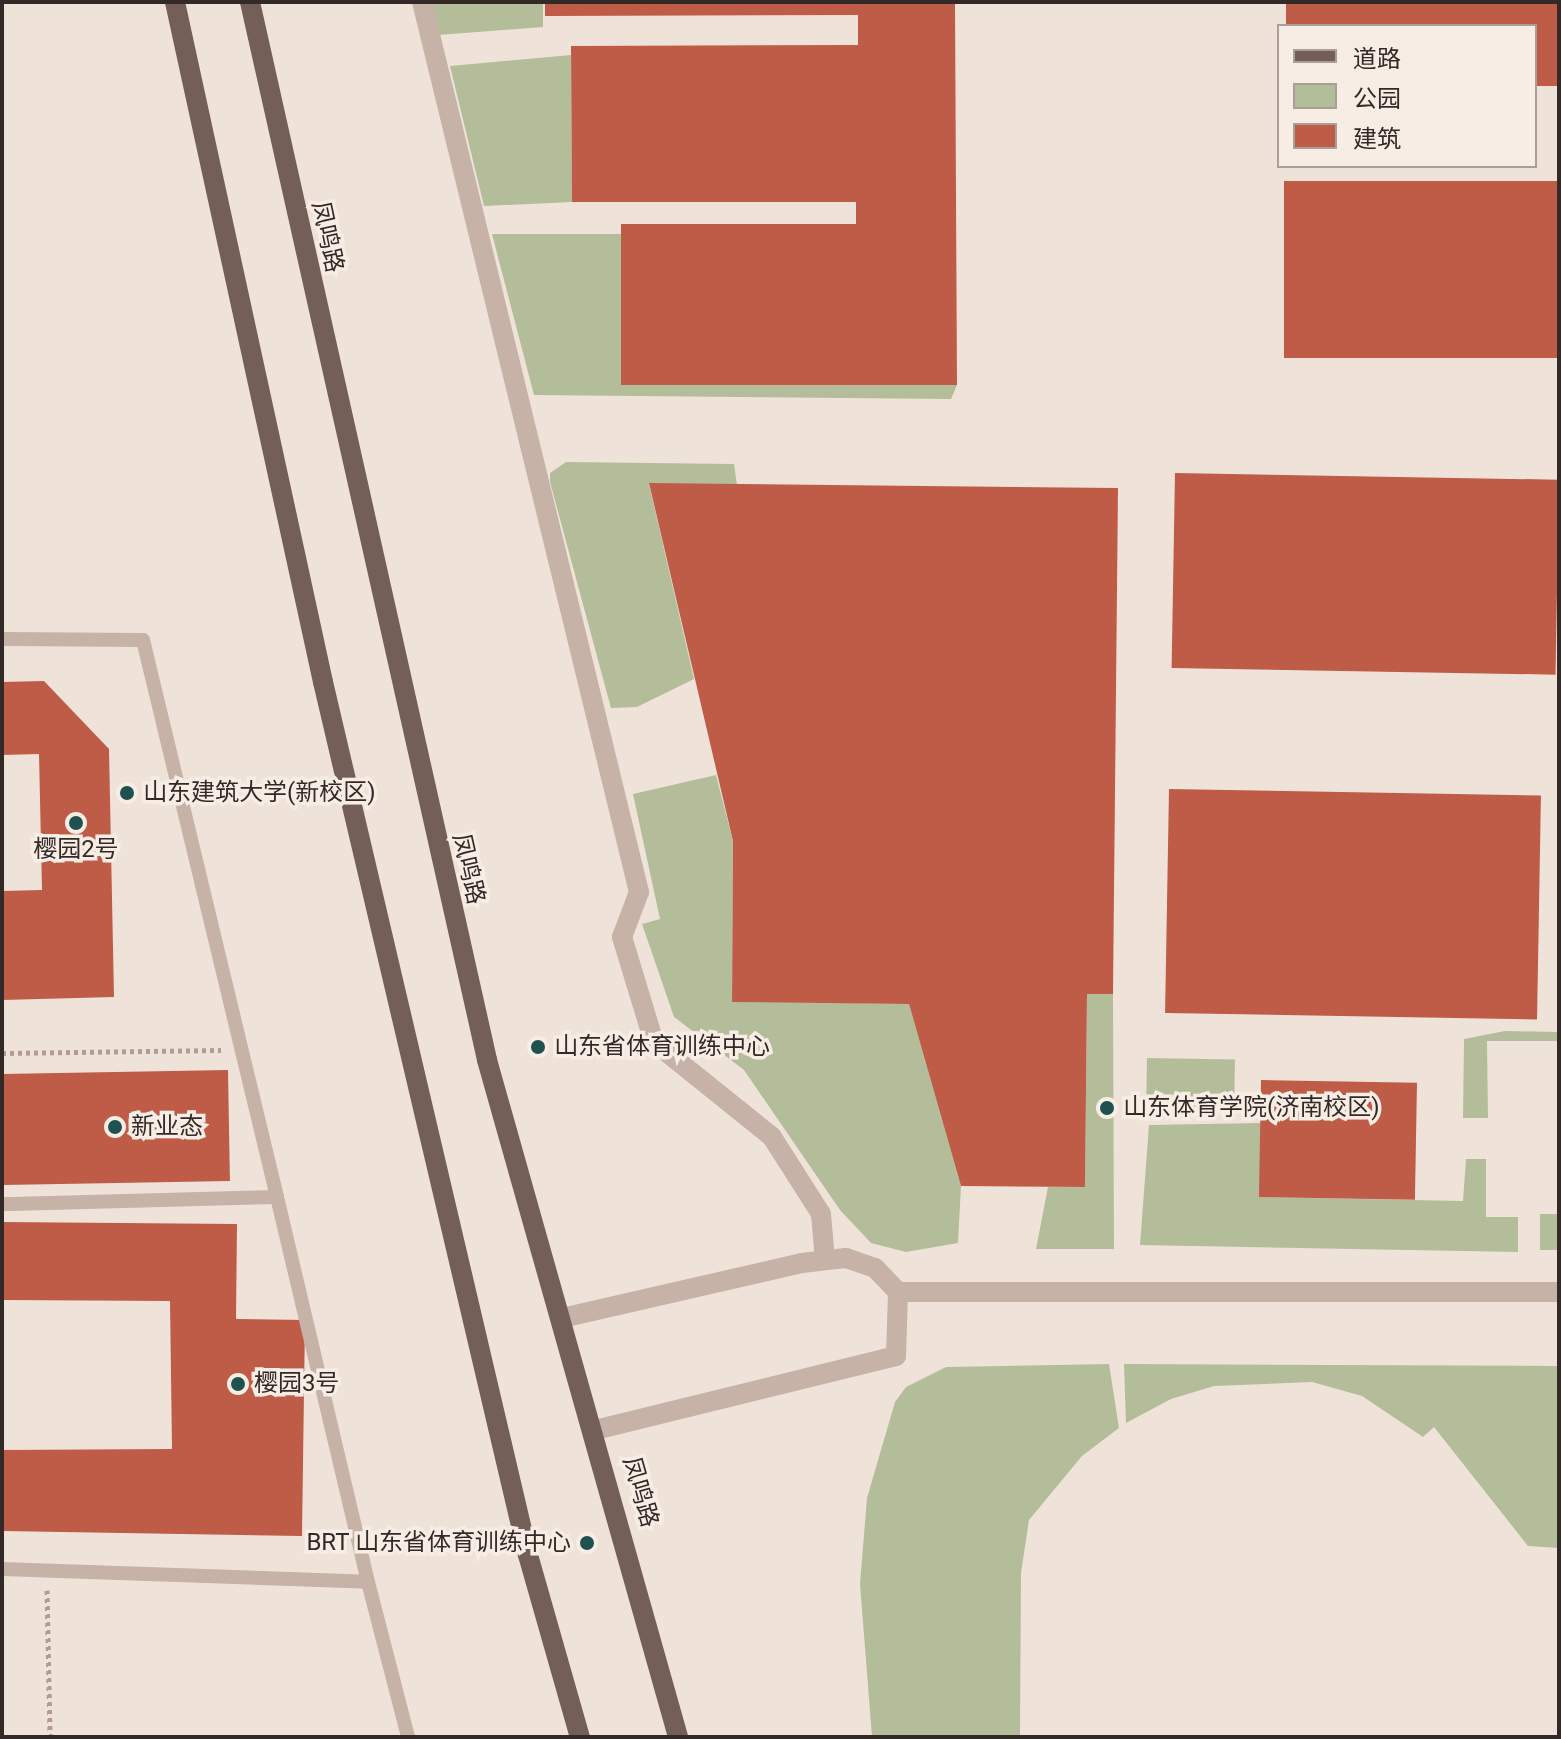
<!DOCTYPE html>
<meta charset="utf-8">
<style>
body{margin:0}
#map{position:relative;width:1561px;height:1739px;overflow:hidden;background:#efe3d9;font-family:Roboto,"Noto Sans SC",sans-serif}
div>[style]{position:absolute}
.green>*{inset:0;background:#b4bd9a;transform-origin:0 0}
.building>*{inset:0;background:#be5c48;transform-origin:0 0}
.path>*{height:5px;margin-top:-2.5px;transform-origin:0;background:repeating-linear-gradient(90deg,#b29c90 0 4px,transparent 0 8px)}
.service>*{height:14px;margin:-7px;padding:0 7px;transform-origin:7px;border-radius:7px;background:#c6b2a6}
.minor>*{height:20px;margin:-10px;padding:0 10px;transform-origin:10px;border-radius:10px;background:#c6b2a6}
.primary>*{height:20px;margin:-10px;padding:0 10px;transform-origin:10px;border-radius:10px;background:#745f58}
.dots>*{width:22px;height:22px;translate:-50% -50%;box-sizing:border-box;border:4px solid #f7ede5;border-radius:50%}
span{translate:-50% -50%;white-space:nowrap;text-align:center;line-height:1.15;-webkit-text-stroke:7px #f7ede5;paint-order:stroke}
.street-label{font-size:24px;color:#332926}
.poi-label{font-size:24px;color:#332926}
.left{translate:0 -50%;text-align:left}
.right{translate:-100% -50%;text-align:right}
.frame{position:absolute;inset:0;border:4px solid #332926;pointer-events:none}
.legend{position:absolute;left:1277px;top:24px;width:260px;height:144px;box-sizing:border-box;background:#f7ede5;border:2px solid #a99f99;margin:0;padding:10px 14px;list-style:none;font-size:24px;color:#332926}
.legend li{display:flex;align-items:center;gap:16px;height:40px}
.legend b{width:40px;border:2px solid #a99f99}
</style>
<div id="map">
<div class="green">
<i style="clip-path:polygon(431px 2px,543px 2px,543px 27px,438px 35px)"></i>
<i style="clip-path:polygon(571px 55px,572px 202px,484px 206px,450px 66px)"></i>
<i style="clip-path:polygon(492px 234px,621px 234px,622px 385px,957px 385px,951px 399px,534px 395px)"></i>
<i style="clip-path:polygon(566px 462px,734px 464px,737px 485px,649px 484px,694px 679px,637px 707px,611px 708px,550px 482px,550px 473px)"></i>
<i style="clip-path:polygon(716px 775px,733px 841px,732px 1001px,909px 1004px,961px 1186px,958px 1243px,906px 1252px,871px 1243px,840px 1210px,744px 1070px,674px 1017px,642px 924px,660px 919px,633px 794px)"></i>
<i style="clip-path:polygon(1087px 994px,1113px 994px,1114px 1249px,1036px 1249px,1048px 1187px,1085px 1187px)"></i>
<i style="clip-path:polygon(1505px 1031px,1559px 1032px,1559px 1041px,1487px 1041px,1488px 1118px,1463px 1118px,1464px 1039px)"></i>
<i style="left:1147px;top:1058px;width:88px;height:48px;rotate:1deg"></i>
<i style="clip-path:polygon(1261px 1123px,1260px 1197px,1463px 1201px,1466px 1159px,1486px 1159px,1486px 1217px,1518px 1217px,1518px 1252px,1140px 1245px,1149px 1125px)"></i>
<i style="left:1559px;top:1214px;width:36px;height:19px;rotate:90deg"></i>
<i style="clip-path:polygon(1109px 1364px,1119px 1428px,1082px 1456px,1029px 1520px,1021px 1573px,1020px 1737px,872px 1737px,860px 1584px,867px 1498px,895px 1402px,906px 1387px,946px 1367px)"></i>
<i style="clip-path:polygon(1124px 1364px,1559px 1366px,1559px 1548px,1528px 1546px,1434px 1427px,1423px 1437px,1362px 1396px,1312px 1382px,1214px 1386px,1171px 1399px,1126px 1423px)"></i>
</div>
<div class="building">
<i style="clip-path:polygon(545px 2px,955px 2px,957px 385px,621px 385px,621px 224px,856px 224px,856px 202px,572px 202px,571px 46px,858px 45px,858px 15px,545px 16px)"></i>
<i style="clip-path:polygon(1286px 2px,1559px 2px,1559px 86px,1535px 86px,1535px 26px,1286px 26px)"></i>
<i style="left:1284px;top:181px;width:275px;height:177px"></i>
<i style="left:1175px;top:473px;width:384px;height:195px;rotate:1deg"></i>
<i style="clip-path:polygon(649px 483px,1118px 488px,1113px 994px,1087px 994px,1085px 1187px,961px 1186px,909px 1004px,732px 1002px,733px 841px)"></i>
<i style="clip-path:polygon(44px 681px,109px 749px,114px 997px,2px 1000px,2px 891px,42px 890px,39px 754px,2px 755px,2px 682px)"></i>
<i style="left:1169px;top:789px;width:372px;height:224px;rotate:1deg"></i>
<i style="left:228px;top:1070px;width:111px;height:226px;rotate:89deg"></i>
<i style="left:1261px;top:1080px;width:156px;height:117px;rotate:1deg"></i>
<i style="clip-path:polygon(2px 1222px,237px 1224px,236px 1319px,305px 1320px,302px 1536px,2px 1531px,2px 1450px,172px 1449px,170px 1301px,2px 1300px)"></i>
</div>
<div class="path">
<i style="left:2px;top:1053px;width:219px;rotate:-0.8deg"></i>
<i style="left:47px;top:1590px;width:147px;rotate:88.8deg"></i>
</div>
<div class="service">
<i style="left:2px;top:639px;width:141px;rotate:0.4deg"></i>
<i style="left:143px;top:640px;width:573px;rotate:76.47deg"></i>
<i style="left:277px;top:1197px;width:275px;rotate:178.5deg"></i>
<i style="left:2px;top:1569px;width:366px;rotate:2deg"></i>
<i style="left:368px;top:1582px;width:396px;rotate:-103.3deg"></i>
<i style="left:368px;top:1582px;width:160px;rotate:75.5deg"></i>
</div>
<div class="minor">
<i style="left:422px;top:2px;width:916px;rotate:76.3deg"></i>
<i style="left:639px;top:892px;width:48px;rotate:110.7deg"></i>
<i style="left:622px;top:937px;width:110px;rotate:73.1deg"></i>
<i style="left:654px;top:1042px;width:151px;rotate:38.8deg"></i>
<i style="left:772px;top:1137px;width:91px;rotate:57.5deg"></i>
<i style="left:821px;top:1214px;width:46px;rotate:85deg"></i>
<i style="left:562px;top:1318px;width:246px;rotate:-12.9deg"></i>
<i style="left:802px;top:1263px;width:44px;rotate:-6.5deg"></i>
<i style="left:846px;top:1258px;width:31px;rotate:19deg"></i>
<i style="left:875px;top:1268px;width:33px;rotate:46deg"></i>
<i style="left:898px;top:1292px;width:661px"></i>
<i style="left:595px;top:1430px;width:310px;rotate:-13.8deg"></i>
<i style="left:896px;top:1356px;width:64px;rotate:-88.2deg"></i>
</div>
<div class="primary">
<i style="left:175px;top:2px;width:696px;rotate:77.72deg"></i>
<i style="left:323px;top:682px;width:897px;rotate:76.79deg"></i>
<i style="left:528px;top:1555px;width:189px;rotate:74.1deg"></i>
<i style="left:250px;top:2px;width:1084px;rotate:77.37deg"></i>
<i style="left:487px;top:1060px;width:703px;rotate:74.24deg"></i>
</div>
<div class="dots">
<i style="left:127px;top:793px;background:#1f5151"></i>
<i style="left:76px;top:823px;background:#1f5151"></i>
<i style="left:538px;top:1047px;background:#1f5151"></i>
<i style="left:1107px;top:1108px;background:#1f5151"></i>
<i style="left:115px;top:1127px;background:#1f5151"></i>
<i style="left:238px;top:1384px;background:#1f5151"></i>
<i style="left:587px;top:1543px;background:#1f5151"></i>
</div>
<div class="street-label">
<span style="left:327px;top:237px;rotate:78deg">凤鸣路</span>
<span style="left:468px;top:869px;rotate:77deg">凤鸣路</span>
<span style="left:640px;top:1492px;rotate:74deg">凤鸣路</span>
</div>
<div class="poi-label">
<span class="left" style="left:143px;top:793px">山东建筑大学(新校区)</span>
<span style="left:76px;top:850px">樱园2号</span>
<span class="left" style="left:554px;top:1047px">山东省体育训练中心</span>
<span class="left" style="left:1123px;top:1108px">山东体育学院(济南校区)</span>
<span class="left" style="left:131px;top:1127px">新业态</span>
<span class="left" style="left:254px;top:1384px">樱园3号</span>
<span class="right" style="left:571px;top:1543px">BRT 山东省体育训练中心</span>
</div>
<div class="frame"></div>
<ul class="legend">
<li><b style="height:10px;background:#745f58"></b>道路</li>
<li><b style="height:22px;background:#b4bd9a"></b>公园</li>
<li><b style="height:22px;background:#be5c48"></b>建筑</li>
</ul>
</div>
